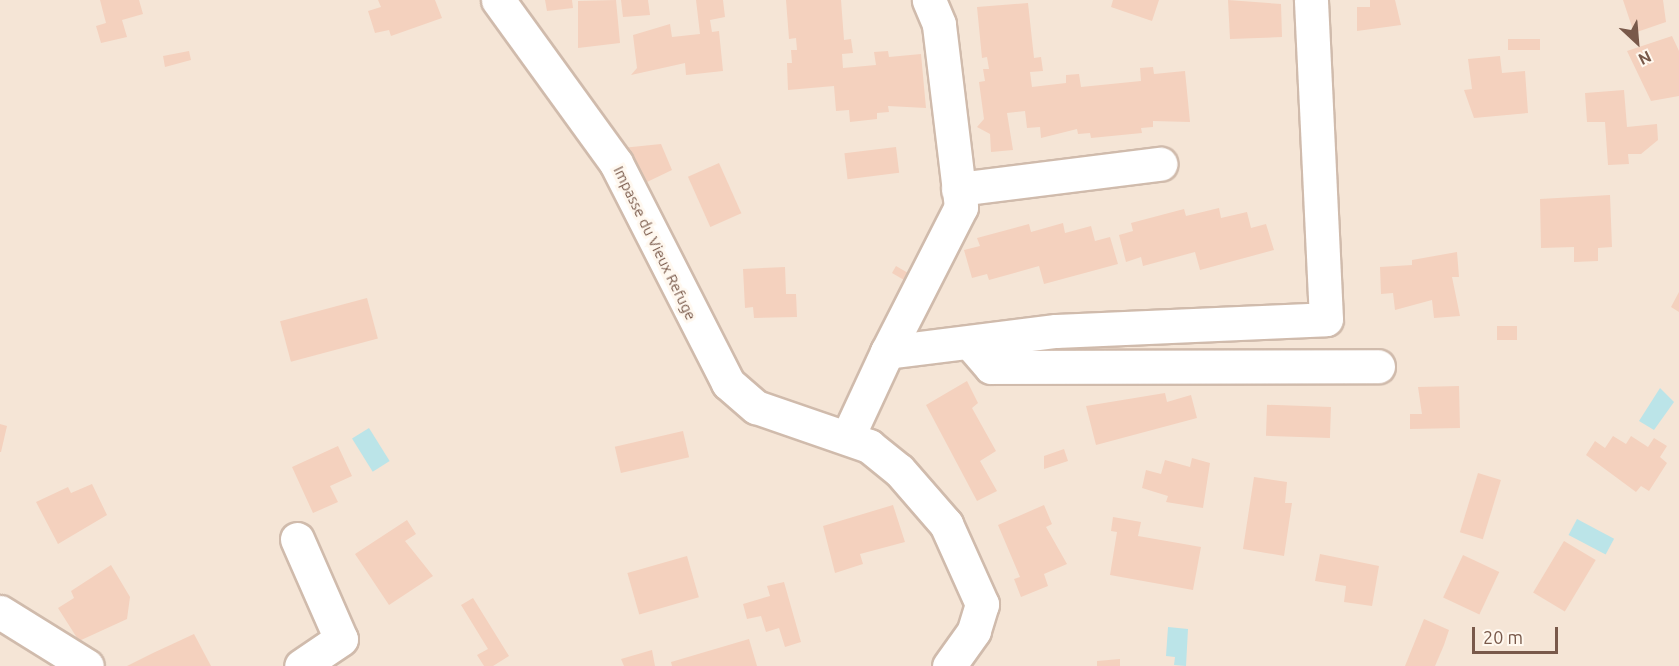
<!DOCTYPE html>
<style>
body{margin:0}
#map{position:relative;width:1679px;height:666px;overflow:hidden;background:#fdf4e8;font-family:Ubuntu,sans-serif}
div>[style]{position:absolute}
.residential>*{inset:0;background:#f5e5d6;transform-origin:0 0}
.water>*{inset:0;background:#bbe4e8;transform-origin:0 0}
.building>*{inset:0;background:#f4d1be;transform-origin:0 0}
.roads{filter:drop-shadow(2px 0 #d0bbac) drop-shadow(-2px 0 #d0bbac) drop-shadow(0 2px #d0bbac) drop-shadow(0 -2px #d0bbac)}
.street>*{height:33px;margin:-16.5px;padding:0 16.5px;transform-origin:16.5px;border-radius:16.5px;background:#fff}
span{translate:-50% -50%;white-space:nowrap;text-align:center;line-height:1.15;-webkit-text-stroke:6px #fff8ef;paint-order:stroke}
.street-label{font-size:15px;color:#79594a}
.north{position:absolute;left:1607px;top:12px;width:60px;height:60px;-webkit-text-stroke:4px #fff8ef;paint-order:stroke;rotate:154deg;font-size:16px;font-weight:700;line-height:24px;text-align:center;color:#79594a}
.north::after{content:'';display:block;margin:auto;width:21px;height:27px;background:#79594a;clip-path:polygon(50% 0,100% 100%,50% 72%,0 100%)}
.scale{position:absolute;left:1472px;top:627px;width:86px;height:27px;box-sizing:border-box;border:3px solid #79594a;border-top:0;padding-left:8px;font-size:18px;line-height:21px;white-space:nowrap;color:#79594a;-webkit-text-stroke:4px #fff8ef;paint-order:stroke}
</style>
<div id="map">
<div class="residential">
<i style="left:0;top:0;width:1679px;height:666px"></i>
</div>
<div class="water">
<i style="clip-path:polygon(1660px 388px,1674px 402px,1654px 430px,1639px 421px)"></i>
<i style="left:369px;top:428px;width:39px;height:20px;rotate:58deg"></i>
<i style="left:1577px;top:519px;width:42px;height:18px;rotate:28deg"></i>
<i style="clip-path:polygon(1168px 627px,1188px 629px,1186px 666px,1174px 665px,1175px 657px,1166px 656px)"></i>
</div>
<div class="building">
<i style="clip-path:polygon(100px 0,139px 0,143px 14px,122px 20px,127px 37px,101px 43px,96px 26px,106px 23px)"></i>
<i style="clip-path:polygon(378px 0,435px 0,442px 18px,391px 36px,389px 30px,375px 33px,368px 11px,381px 7px)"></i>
<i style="clip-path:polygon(545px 0,572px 0,573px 8px,547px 11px)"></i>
<i style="clip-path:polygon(616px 0,620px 43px,578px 48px,578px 1px)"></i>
<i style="clip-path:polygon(621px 0,648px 0,650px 15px,623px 17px)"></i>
<i style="clip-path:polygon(696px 0,723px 0,725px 17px,710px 20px,712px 32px,719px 31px,723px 71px,686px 75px,685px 63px,631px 75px,637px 68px,633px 35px,670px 24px,672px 37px,700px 34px)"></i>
<i style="clip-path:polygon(786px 0,841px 0,844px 40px,851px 39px,853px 53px,842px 54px,843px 68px,876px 65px,874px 52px,888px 51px,889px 57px,921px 54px,926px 108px,888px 106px,889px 112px,877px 113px,877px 119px,850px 122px,849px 110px,836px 111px,834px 86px,788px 90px,787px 63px,792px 63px,791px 50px,797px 50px,796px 38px,789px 39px)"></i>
<i style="clip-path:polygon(1113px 0,1159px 0,1152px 21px,1111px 7px)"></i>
<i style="clip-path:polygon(1228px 0,1281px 4px,1282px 37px,1230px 39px)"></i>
<i style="clip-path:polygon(1370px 0,1395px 0,1401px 25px,1357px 31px,1357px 7px,1370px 7px)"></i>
<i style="clip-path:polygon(1623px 0,1663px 0,1666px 22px,1634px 33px)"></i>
<i style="clip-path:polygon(1028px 3px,1034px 58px,1041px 57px,1043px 71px,1030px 72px,1032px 87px,1066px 83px,1066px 75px,1079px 74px,1081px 87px,1141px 81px,1140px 68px,1153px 67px,1154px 74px,1185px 71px,1190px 122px,1153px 121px,1153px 127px,1141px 128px,1142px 133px,1091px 138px,1090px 133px,1078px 134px,1077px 129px,1041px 138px,1040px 127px,1027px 128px,1025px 111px,1007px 113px,1013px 150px,991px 152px,990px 134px,977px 127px,984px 119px,979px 82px,985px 81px,983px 69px,989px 69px,987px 57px,982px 58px,977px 7px)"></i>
<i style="clip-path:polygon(1672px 36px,1679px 51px,1679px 96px,1651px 101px,1627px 51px)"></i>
<i style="left:1540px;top:39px;width:11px;height:32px;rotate:90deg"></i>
<i style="clip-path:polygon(189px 51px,191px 60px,165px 67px,163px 56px)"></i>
<i style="clip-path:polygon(1500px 56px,1502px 73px,1525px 71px,1528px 113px,1474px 118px,1464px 90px,1472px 89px,1468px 59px)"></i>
<i style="clip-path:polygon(1624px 90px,1627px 127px,1657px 124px,1658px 140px,1641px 154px,1628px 154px,1629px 164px,1608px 165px,1605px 122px,1587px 122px,1585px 93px)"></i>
<i style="clip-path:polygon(661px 144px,672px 170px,647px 182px,622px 148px)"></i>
<i style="left:896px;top:147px;width:26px;height:52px;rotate:83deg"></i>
<i style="left:719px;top:163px;width:55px;height:34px;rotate:66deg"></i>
<i style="clip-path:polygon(1610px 195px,1612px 247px,1598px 248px,1598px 261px,1574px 262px,1574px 247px,1541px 248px,1540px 199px)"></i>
<i style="clip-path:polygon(1219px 208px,1221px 218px,1247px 212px,1251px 228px,1266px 224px,1274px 250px,1200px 270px,1195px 252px,1143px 266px,1141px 257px,1126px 262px,1119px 235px,1133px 231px,1131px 223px,1184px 209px,1186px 216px)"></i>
<i style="clip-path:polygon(1063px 223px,1065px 233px,1091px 226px,1095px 241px,1110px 237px,1118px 264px,1044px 284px,1039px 266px,989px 280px,987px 274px,972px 278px,964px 250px,980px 246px,977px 238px,1029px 224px,1031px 232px)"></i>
<i style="clip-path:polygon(1457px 252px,1459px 277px,1452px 277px,1460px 316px,1434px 318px,1432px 300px,1395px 310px,1393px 293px,1381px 294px,1380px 267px,1412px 265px,1412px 260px)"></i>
<i style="left:896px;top:266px;width:20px;height:8px;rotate:30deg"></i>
<i style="clip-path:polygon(785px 267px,786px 294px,796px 294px,797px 317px,754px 318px,753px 307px,745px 308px,743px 269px)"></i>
<i style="clip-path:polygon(1679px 292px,1679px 312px,1671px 307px)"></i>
<i style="left:367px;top:298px;width:42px;height:90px;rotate:75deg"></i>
<i style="left:1497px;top:326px;width:20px;height:14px"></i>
<i style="clip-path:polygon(967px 381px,978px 403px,972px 408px,996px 451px,980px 461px,997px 491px,977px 501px,926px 405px)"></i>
<i style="clip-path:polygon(1459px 386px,1460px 428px,1410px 429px,1410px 414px,1422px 414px,1418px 387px)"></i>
<i style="clip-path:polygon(1165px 393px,1167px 402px,1191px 395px,1197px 418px,1096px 445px,1086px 406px)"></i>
<i style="left:1331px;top:407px;width:31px;height:64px;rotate:92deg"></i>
<i style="clip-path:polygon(0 424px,7px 426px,1px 452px,0 452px)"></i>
<i style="left:683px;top:431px;width:27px;height:70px;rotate:77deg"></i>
<i style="clip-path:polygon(1613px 436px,1626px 444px,1631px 436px,1648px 447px,1654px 438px,1667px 446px,1660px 457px,1667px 463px,1649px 491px,1641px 486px,1636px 492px,1586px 455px,1595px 441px,1605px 448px)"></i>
<i style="clip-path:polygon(338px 446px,352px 476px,330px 486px,338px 502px,313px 513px,292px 467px)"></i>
<i style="clip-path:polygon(1064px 449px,1068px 461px,1044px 469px,1044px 456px)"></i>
<i style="clip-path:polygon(1192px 458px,1210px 463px,1203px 508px,1166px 502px,1168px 496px,1142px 488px,1146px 470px,1161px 474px,1165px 460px,1190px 467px)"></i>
<i style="left:1478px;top:473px;width:24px;height:62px;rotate:17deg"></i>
<i style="clip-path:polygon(1254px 477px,1287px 482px,1285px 503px,1292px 503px,1284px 556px,1243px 549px)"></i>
<i style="clip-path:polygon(92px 484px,107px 515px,58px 544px,36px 502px,68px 487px,71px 493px)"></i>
<i style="clip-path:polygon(893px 505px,905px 542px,860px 554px,863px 564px,835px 573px,823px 526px)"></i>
<i style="clip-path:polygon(1044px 505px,1052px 524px,1046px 527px,1067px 564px,1044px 574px,1048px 586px,1021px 597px,1014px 579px,1020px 577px,998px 525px)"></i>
<i style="clip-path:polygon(1113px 517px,1141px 522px,1138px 536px,1201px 547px,1193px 590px,1110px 575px,1117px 532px,1111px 531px)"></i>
<i style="clip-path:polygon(407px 520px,416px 534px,405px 541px,433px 576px,389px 605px,355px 554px)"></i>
<i style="left:1564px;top:541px;width:37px;height:60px;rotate:31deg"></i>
<i style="clip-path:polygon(1320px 554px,1379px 566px,1372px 606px,1344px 602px,1346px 586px,1315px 581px)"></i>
<i style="left:1463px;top:555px;width:40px;height:47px;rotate:25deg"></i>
<i style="left:687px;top:556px;width:43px;height:62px;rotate:74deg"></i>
<i style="clip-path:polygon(111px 565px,130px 597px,127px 619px,79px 641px,58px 608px,74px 598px,71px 591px)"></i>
<i style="clip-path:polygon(784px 582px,801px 642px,785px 647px,779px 628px,766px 632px,761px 616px,747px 619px,743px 604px,770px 596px,767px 586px)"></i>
<i style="clip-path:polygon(473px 598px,509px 656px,493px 666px,484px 666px,477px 655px,488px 649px,461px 605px)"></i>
<i style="clip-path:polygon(1424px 619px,1449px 630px,1444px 645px,1435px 666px,1405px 666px)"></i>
<i style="clip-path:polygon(194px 634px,211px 666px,127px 666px,153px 653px)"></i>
<i style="clip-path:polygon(749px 639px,757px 666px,672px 666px,671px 662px)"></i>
<i style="clip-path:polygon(652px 650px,655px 666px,624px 666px,621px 659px)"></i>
<i style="clip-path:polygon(1120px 659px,1120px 666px,1097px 666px,1097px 661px)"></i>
</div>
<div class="roads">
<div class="street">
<i style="left:498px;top:0;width:201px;rotate:54.1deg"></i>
<i style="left:616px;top:163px;width:247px;rotate:63deg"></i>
<i style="left:728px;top:383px;width:37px;rotate:41deg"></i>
<i style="left:756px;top:407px;width:120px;rotate:19deg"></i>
<i style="left:869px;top:446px;width:38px;rotate:39deg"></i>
<i style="left:899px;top:470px;width:72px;rotate:49deg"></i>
<i style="left:946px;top:524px;width:88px;rotate:65.8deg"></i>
<i style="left:982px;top:604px;width:28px;rotate:107deg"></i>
<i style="left:974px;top:631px;width:43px;rotate:125.5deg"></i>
<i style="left:958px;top:189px;width:204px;rotate:-7.1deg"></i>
<i style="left:971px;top:344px;width:30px;rotate:49deg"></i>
<i style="left:991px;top:367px;width:387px;rotate:-0.1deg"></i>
<i style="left:887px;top:352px;width:163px;rotate:-63deg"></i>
<i style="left:961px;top:207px;width:184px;rotate:-96.9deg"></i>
<i style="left:939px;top:24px;width:26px;rotate:-113deg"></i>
<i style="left:848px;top:436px;width:93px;rotate:-65.1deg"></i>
<i style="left:887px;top:352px;width:170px;rotate:-7.1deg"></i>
<i style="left:1056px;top:331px;width:270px;rotate:-2.5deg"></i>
<i style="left:1326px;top:319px;width:319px;rotate:-92.7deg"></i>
<i style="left:297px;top:539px;width:109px;rotate:66.3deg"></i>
<i style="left:341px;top:639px;width:48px;rotate:146deg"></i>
<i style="left:0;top:612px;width:102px;rotate:31.8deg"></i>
</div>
</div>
<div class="street-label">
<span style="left:655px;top:243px;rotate:64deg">Impasse du Vieux Refuge</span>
</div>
<div class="north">N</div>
<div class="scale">20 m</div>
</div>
